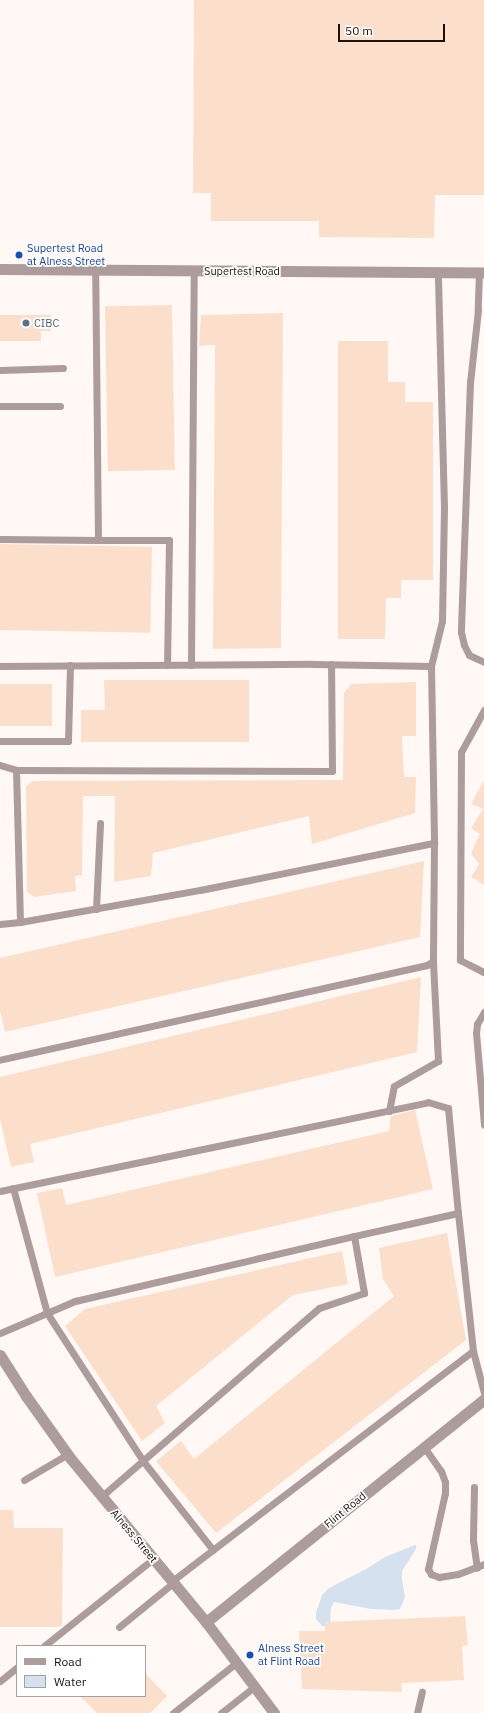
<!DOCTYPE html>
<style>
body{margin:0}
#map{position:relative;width:484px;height:1713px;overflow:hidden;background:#fff8f5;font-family:"IBM Plex Sans",sans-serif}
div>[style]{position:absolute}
.water>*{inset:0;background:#d6e1f0}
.building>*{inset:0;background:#fbdfcb;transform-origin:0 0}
.service>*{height:7px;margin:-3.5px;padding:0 3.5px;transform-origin:3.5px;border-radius:3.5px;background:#ac9c9b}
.minor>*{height:11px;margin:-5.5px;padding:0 5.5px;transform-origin:5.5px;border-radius:5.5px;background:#ac9c9b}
.dots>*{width:11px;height:11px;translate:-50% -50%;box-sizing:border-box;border:2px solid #fff;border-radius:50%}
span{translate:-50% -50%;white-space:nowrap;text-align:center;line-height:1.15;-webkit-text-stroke:3.5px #fff;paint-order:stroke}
.transit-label{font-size:11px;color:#164399}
.left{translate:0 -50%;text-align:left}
.street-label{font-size:11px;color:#1c110c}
.service-label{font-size:11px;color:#4e5e75}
.legend{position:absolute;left:16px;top:1645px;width:130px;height:52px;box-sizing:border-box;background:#fff;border:1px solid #a4a09e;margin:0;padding:5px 7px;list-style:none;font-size:12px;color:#1c110c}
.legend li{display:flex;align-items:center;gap:8px;height:20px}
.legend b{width:20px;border:1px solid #a4a09e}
.scale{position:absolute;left:338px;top:24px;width:107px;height:18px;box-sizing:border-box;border:2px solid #1c110c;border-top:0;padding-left:5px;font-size:12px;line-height:14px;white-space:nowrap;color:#1c110c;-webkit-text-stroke:3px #fff;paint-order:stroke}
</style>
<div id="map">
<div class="water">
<i style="clip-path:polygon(415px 1545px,417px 1546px,413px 1554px,402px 1571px,402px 1580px,405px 1597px,400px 1609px,394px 1610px,371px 1609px,334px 1602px,331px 1608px,330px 1628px,322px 1626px,316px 1619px,316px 1613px,322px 1595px,329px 1588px,366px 1569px,385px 1557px)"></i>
</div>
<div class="building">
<i style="clip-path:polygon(194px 0,484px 0,484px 195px,435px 195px,434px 238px,319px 237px,319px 221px,211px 221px,211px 193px,193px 193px)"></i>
<i style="left:172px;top:305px;width:165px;height:67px;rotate:89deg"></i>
<i style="clip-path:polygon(283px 313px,281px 648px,213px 649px,215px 345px,199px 346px,201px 315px)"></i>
<i style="clip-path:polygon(0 315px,51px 315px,51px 331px,41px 331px,41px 341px,0 341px)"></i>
<i style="clip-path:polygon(338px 341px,388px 341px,388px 382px,405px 382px,405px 402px,433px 402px,433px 580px,401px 580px,401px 598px,386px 598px,385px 639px,338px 639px)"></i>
<i style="left:0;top:544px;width:152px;height:86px;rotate:1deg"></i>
<i style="clip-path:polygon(104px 680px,249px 680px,249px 742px,81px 742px,81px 710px,105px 710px)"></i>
<i style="clip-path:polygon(416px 682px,416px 736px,402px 736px,404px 777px,416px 777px,415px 813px,312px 844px,309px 816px,153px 853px,151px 876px,114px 882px,115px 796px,83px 796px,82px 875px,75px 876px,76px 891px,34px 897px,27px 892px,26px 786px,33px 781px,343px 780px,344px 693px,351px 684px)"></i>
<i style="left:52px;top:684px;width:42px;height:52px;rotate:90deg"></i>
<i style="clip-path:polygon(484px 780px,484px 885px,471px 877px,479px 864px,471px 853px,480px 834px,471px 828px,483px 809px,471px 804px)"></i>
<i style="clip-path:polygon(424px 861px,420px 937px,5px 1032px,0 1011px,0 958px)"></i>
<i style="clip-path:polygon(421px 977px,417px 1052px,30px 1144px,34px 1162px,11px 1167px,0 1119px,0 1077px)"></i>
<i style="clip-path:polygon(415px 1110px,433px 1189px,55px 1277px,37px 1193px,62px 1188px,66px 1205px,389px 1131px,391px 1116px)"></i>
<i style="clip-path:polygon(447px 1233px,466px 1340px,216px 1533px,156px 1461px,181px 1441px,194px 1459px,394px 1296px,383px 1279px,379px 1248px)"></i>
<i style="clip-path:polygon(342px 1251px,348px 1284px,293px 1295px,156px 1406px,165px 1423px,142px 1441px,65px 1326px,85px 1309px)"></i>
<i style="clip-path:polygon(0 1510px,13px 1510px,14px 1528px,63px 1528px,62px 1625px,59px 1627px,0 1627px)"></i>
<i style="clip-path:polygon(465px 1616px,468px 1645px,462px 1646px,464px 1680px,401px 1683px,402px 1692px,302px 1689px,299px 1631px,325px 1631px,326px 1622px)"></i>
<i style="clip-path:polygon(145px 1673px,167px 1696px,150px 1713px,97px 1713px,80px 1696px,145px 1696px)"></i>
</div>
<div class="service">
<i style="left:479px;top:272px;width:38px;rotate:92deg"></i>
<i style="left:478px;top:310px;width:72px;rotate:96.3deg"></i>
<i style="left:470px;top:382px;width:250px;rotate:92.1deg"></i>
<i style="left:461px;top:632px;width:13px;rotate:77deg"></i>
<i style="left:464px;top:645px;width:11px;rotate:63deg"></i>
<i style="left:469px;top:655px;width:17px;rotate:25deg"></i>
<i style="left:0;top:370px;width:63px;rotate:-1.8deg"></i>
<i style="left:0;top:406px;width:60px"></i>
<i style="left:0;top:539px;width:98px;rotate:0.6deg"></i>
<i style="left:98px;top:540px;width:271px;rotate:-90.6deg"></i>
<i style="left:98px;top:540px;width:71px"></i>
<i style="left:169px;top:540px;width:125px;rotate:90.9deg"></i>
<i style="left:191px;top:665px;width:395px;rotate:-89.6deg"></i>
<i style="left:0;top:666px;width:313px;rotate:-0.4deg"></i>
<i style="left:313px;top:664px;width:118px;rotate:1deg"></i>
<i style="left:431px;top:666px;width:46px;rotate:-76.3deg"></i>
<i style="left:442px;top:621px;width:114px;rotate:-89deg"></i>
<i style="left:444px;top:507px;width:235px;rotate:-91.5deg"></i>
<i style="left:431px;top:666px;width:177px;rotate:89deg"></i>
<i style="left:484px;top:710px;width:48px;rotate:118.7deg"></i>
<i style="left:461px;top:752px;width:208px;rotate:90.3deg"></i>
<i style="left:460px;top:960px;width:27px;rotate:27deg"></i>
<i style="left:0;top:741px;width:68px"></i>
<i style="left:68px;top:741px;width:76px;rotate:-88.5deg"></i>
<i style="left:0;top:765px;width:17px;rotate:17deg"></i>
<i style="left:96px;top:909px;width:86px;rotate:-87.3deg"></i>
<i style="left:20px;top:922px;width:152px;rotate:-91.5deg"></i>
<i style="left:16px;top:770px;width:316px;rotate:0.2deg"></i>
<i style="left:332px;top:771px;width:107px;rotate:-90.5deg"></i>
<i style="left:0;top:924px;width:20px;rotate:-6deg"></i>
<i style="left:20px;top:922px;width:183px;rotate:-10.1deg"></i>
<i style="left:200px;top:890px;width:239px;rotate:-11.4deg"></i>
<i style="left:434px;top:843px;width:118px;rotate:90.5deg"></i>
<i style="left:433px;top:961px;width:7px;rotate:146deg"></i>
<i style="left:427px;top:965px;width:437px;rotate:167.5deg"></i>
<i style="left:484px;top:1012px;width:14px;rotate:120deg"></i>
<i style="left:477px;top:1024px;width:9px;rotate:96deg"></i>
<i style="left:476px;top:1033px;width:92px;rotate:85deg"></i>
<i style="left:389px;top:1111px;width:25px;rotate:-79deg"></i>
<i style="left:394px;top:1086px;width:51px;rotate:-29.6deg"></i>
<i style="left:438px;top:1061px;width:100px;rotate:-92.9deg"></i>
<i style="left:13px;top:1188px;width:130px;rotate:74.8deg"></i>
<i style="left:47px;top:1313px;width:176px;rotate:57deg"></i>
<i style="left:143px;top:1461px;width:113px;rotate:51.8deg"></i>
<i style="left:0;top:1191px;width:437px;rotate:-11.7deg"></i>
<i style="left:428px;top:1102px;width:21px;rotate:17deg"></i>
<i style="left:448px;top:1108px;width:105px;rotate:84.6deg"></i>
<i style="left:0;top:1333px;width:82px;rotate:-23.1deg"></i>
<i style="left:75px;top:1301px;width:286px;rotate:-13.1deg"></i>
<i style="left:354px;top:1236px;width:58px;rotate:80deg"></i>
<i style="left:364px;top:1293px;width:47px;rotate:161.6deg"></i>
<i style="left:319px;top:1308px;width:287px;rotate:139.1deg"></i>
<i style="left:473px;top:1351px;width:43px;rotate:75.3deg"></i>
<i style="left:424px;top:1447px;width:29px;rotate:55deg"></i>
<i style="left:441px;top:1471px;width:12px;rotate:70deg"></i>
<i style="left:445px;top:1482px;width:11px;rotate:90deg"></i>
<i style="left:445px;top:1493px;width:78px;rotate:102.6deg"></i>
<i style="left:428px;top:1569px;width:6px;rotate:59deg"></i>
<i style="left:431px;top:1574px;width:9px;rotate:21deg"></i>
<i style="left:439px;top:1577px;width:19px;rotate:-9deg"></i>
<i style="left:458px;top:1574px;width:28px;rotate:-21deg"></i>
<i style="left:24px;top:1480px;width:51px;rotate:-30.6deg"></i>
<i style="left:474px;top:1487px;width:53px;rotate:91.1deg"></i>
<i style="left:473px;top:1540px;width:28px;rotate:82deg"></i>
<i style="left:172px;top:1581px;width:379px;rotate:-37.4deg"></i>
<i style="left:473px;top:1351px;width:139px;rotate:-96.2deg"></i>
<i style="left:458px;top:1213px;width:107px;rotate:167.5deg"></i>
<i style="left:119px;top:1627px;width:70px;rotate:-39.2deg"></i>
<i style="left:44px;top:1646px;width:139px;rotate:-38.6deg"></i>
<i style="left:0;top:1681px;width:22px;rotate:-39deg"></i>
<i style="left:173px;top:1713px;width:80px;rotate:-38.4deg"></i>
<i style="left:221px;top:1713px;width:42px;rotate:-38.2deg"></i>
<i style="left:417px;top:1713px;width:22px;rotate:-77deg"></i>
</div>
<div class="minor">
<i style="left:0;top:269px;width:484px;rotate:0.4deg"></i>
<i style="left:0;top:1355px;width:49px;rotate:57.6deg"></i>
<i style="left:26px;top:1396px;width:77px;rotate:54.5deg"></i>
<i style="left:71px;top:1459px;width:212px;rotate:50.4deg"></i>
<i style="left:206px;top:1622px;width:114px;rotate:53.2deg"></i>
<i style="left:206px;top:1622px;width:356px;rotate:-38.7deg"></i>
</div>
<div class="dots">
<i style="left:19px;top:255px;background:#1a4fb4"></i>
<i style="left:26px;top:323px;background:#5c6f8a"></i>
<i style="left:250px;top:1655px;background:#1a4fb4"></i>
</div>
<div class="transit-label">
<span class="left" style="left:27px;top:255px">Supertest Road<br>at Alness Street</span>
<span class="left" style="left:258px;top:1655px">Alness Street<br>at Flint Road</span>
</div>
<div class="street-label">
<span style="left:242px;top:271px">Supertest Road</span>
<span style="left:345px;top:1510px;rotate:-39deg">Flint Road</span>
<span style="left:134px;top:1536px;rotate:50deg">Alness Street</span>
</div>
<div class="service-label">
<span class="left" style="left:34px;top:323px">CIBC</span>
</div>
<ul class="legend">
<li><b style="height:5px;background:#ac9c9b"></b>Road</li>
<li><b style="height:11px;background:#d6e1f0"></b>Water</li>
</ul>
<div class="scale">50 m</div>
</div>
